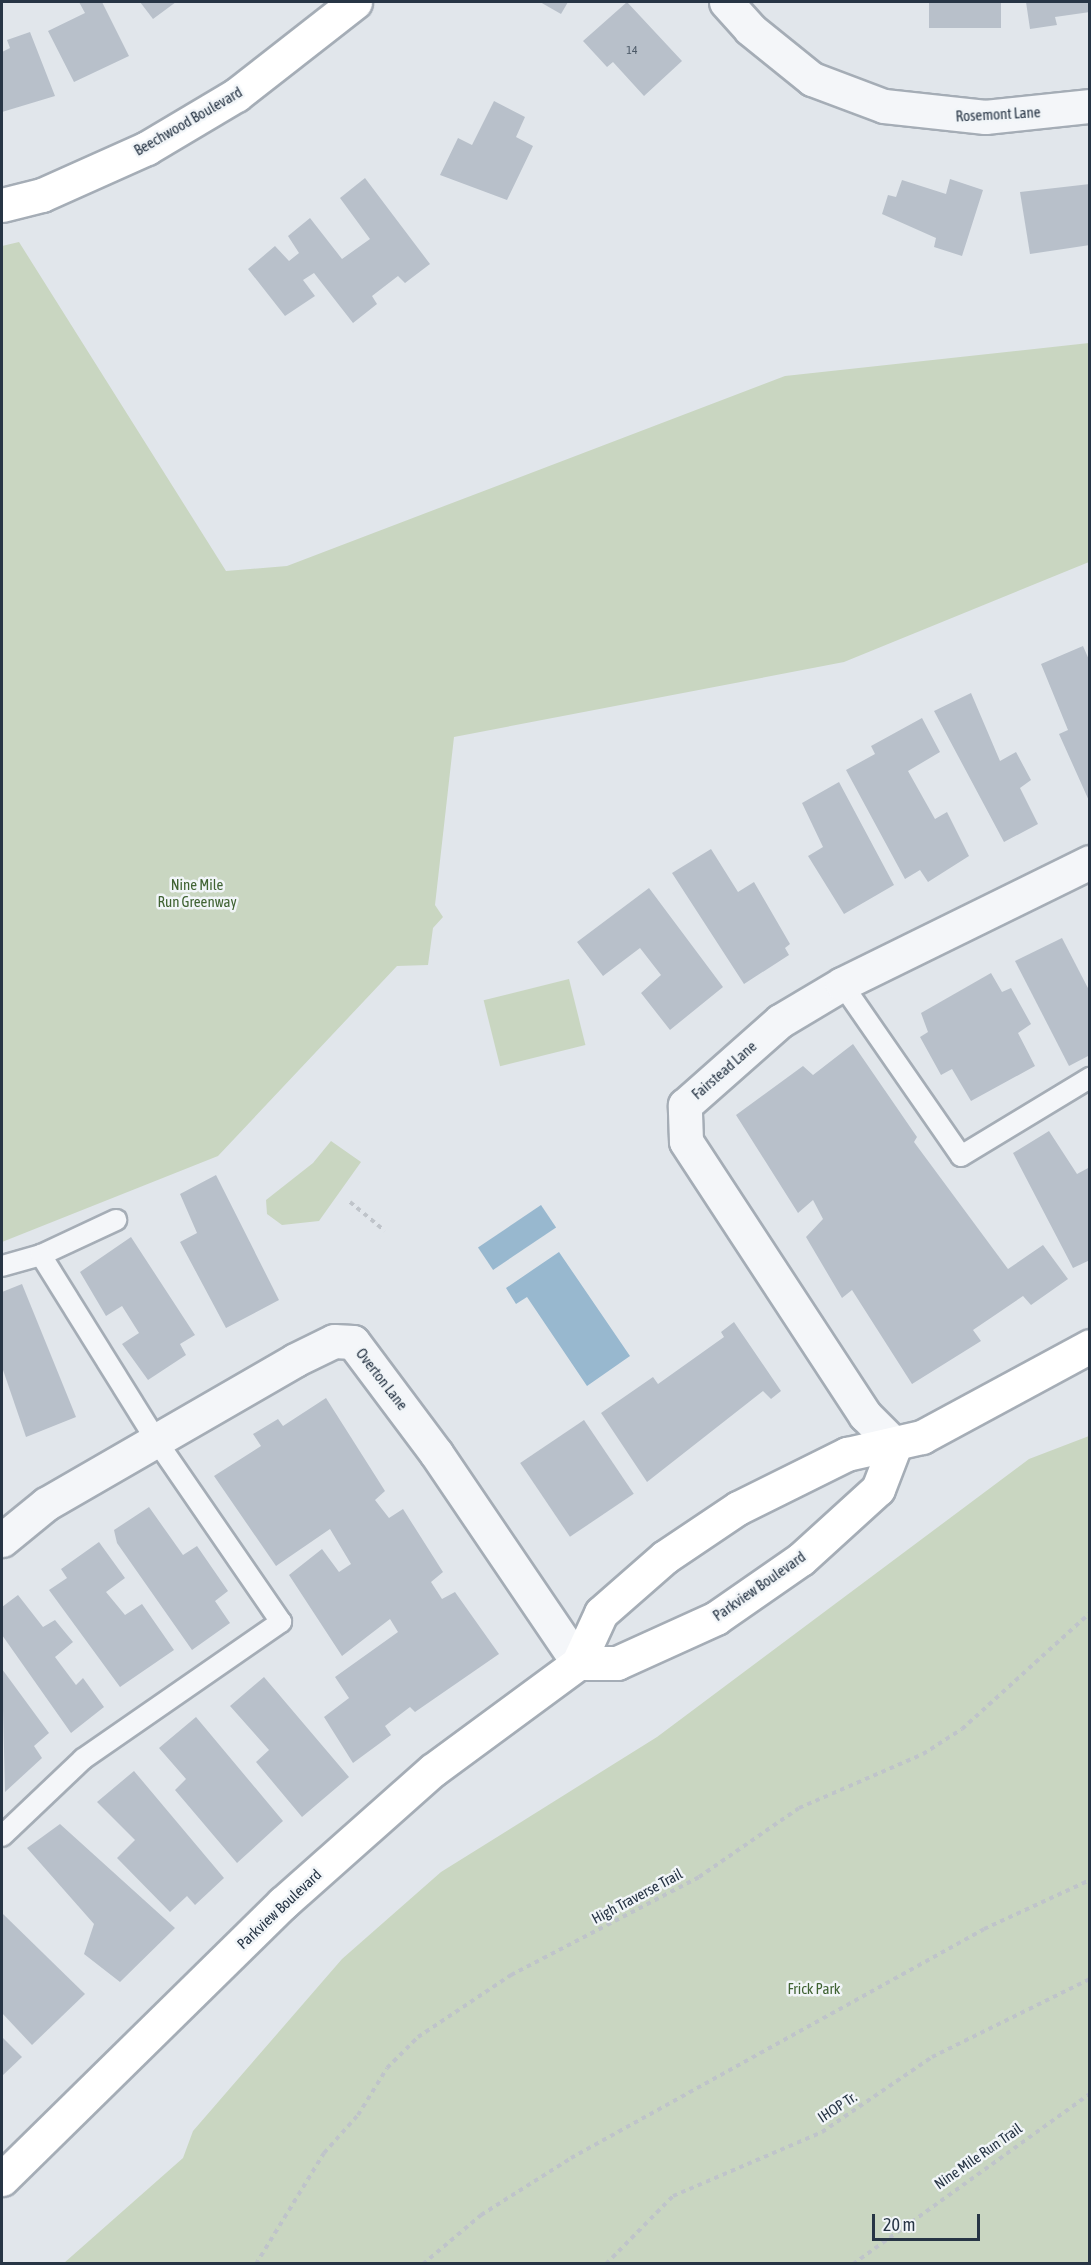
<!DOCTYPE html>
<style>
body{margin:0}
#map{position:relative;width:1091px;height:2265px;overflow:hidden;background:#e1e6eb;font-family:"Asap Condensed",sans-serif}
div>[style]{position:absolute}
.green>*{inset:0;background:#c9d6c1;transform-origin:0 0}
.water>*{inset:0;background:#98b8cf;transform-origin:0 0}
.building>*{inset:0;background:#b8c0ca;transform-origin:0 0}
.path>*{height:4px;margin-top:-2px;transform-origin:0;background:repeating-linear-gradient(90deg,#bfc4ca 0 4.5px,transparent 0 9px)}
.roads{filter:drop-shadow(2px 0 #a5adb6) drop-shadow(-2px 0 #a5adb6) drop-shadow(0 2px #a5adb6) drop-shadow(0 -2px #a5adb6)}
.lane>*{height:20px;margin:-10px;padding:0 10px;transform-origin:10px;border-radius:10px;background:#f4f6f9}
.street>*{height:33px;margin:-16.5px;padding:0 16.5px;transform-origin:16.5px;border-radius:16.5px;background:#f4f6f9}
.secondary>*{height:33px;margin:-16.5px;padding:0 16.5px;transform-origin:16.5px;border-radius:16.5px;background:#fff}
span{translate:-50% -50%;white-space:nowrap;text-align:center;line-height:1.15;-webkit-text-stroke:5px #f1f5f8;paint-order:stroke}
.number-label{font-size:12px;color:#4b5866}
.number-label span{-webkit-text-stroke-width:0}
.street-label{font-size:15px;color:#273545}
.park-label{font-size:15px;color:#406333}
.frame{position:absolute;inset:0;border:3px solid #273545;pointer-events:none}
.scale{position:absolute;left:872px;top:2214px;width:108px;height:27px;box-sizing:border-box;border:3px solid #273545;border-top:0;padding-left:8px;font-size:18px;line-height:21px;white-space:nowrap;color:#273545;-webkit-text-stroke:4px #f1f5f8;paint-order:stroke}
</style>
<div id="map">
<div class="green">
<i style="clip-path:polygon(19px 242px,226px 571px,287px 566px,785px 376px,1089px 343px,1089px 562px,844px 662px,454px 737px,435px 905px,443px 917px,433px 928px,428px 965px,397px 966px,218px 1156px,2px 1242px,2px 246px)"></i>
<i style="left:569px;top:979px;width:68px;height:88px;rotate:76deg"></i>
<i style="clip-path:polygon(331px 1141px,361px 1162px,319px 1221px,282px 1225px,267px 1214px,266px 1200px,313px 1163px)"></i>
<i style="clip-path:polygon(1089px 1436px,1089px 2263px,64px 2263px,183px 2158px,193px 2131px,342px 1959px,441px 1872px,657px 1737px,1029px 1459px)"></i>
</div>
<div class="water">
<i style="left:541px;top:1205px;width:27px;height:76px;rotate:56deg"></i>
<i style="clip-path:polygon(559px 1252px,630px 1356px,587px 1386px,527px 1297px,516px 1304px,506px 1288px)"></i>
</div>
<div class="building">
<i style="clip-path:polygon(79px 2px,102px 2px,129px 56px,74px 82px,48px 31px,85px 13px)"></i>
<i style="clip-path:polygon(140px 2px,176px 2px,153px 19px)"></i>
<i style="clip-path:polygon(540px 2px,568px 2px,561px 14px)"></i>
<i style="clip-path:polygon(627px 2px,682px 61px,644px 96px,613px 62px,607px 67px,583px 41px)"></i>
<i style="left:929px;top:2px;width:72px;height:26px"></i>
<i style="clip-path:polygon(1026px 2px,1090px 2px,1090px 12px,1055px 17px,1057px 25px,1030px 29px)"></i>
<i style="clip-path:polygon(30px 32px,55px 96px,2px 112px,2px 52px,10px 48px,7px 40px)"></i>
<i style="clip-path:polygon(494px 101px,525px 117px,516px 137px,533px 146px,507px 200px,440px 175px,458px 138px,472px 145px)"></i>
<i style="clip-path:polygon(365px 178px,430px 264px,405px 283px,398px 276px,372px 296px,377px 304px,353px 323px,314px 273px,303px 280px,315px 296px,285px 316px,248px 269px,275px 246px,289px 261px,299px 253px,288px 236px,310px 218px,342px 259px,370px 239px,340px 198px)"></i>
<i style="clip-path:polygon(950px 179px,983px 190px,962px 256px,934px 247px,936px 238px,882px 214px,888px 195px,896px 197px,902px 180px,946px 194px)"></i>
<i style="clip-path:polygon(1090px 184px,1090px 245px,1030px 254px,1020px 192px)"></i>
<i style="clip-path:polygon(1083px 646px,1090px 662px,1090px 803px,1059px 734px,1068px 730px,1041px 664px)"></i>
<i style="clip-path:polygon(971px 693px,1000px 761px,1016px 752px,1031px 780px,1020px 788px,1038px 824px,1004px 842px,934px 711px)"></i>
<i style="clip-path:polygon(922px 718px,940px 752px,908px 771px,935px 819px,947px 812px,969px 856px,928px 882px,920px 870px,905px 879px,846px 770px,875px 754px,871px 746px)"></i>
<i style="clip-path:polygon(839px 782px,894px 885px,844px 914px,808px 856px,823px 847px,802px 803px)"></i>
<i style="clip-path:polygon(711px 849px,738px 892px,754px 882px,790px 944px,785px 948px,789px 955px,744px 984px,672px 873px)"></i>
<i style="clip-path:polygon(649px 888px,723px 987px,670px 1030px,641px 993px,661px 975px,640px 948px,603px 976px,577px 942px)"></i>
<i style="clip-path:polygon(1062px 938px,1090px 992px,1090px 1055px,1069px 1066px,1015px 961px)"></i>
<i style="clip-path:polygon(991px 973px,1002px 992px,1011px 988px,1031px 1024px,1018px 1033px,1035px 1066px,971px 1101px,952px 1069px,941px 1075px,920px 1037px,928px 1032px,921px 1013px)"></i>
<i style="clip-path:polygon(853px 1044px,917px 1137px,914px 1142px,1008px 1269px,1043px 1245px,1068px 1279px,1031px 1305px,1023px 1296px,973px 1330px,981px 1341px,912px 1384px,852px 1290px,842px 1298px,806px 1237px,823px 1219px,813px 1200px,798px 1213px,736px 1115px,803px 1066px,813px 1075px)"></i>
<i style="clip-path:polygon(1049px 1131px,1077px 1174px,1090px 1167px,1090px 1260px,1073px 1268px,1013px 1153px)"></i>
<i style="clip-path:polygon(216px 1175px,279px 1300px,226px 1328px,180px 1242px,197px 1233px,180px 1194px)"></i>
<i style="clip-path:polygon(131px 1237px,195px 1335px,180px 1344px,186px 1355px,148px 1380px,122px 1344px,139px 1333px,122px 1306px,106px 1316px,80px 1272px)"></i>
<i style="clip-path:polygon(22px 1284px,76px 1417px,26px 1437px,2px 1367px,2px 1292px)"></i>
<i style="clip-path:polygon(734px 1322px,781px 1391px,771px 1399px,763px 1391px,647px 1482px,601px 1413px,653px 1377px,658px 1384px,724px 1337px,721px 1332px)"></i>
<i style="clip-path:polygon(326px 1398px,385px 1491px,375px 1500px,389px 1518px,403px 1509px,443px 1572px,431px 1582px,442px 1599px,455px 1592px,499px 1654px,415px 1712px,410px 1707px,385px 1726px,391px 1735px,353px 1763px,324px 1717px,349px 1698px,335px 1677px,398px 1632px,390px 1619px,342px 1656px,289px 1575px,322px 1549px,339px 1572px,351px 1564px,330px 1529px,276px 1566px,214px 1476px,261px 1446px,253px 1434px,278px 1419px,283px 1426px)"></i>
<i style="left:584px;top:1420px;width:89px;height:77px;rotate:56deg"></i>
<i style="clip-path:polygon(149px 1507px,183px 1555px,197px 1546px,228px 1591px,215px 1601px,230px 1623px,192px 1650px,117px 1543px,114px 1530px)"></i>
<i style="clip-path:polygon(99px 1542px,125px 1578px,106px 1592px,125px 1615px,142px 1604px,174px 1650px,120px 1687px,49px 1590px,67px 1578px,61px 1569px)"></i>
<i style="clip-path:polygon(18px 1595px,43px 1627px,55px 1620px,73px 1642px,55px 1657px,76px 1685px,83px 1678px,104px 1707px,71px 1733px,2px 1635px,2px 1607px)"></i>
<i style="clip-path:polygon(2px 1669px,49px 1733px,34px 1746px,42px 1758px,5px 1792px)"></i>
<i style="clip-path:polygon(264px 1677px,349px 1777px,302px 1817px,256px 1762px,269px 1750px,230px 1706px)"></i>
<i style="clip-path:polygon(196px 1717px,283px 1821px,237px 1863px,175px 1790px,186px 1779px,159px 1748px)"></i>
<i style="clip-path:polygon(134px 1771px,224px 1878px,195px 1905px,187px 1896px,170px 1912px,117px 1858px,135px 1840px,97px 1802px)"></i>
<i style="clip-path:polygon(60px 1824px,175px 1928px,120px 1982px,84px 1954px,94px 1924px,27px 1848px)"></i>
<i style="clip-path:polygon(2px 1913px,85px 1994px,32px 2045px,2px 2013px)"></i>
<i style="clip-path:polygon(2px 2037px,22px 2057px,2px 2076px)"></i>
</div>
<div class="path">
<i style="left:350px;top:1202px;width:45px;rotate:39.6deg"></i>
<i style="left:256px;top:2264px;width:130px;rotate:-58.5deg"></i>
<i style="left:324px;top:2153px;width:51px;rotate:-48.2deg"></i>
<i style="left:358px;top:2115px;width:55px;rotate:-58.3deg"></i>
<i style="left:387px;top:2068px;width:44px;rotate:-45deg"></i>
<i style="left:418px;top:2037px;width:112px;rotate:-33.7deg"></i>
<i style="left:511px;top:1975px;width:212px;rotate:-27.5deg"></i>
<i style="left:699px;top:1877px;width:121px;rotate:-34.6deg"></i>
<i style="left:799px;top:1808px;width:135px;rotate:-23.5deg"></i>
<i style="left:923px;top:1754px;width:46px;rotate:-32.7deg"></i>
<i style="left:962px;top:1729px;width:173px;rotate:-42.2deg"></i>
<i style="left:423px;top:2264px;width:76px;rotate:-40.2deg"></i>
<i style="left:481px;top:2215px;width:107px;rotate:-32.3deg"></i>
<i style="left:571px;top:2158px;width:472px;rotate:-29deg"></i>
<i style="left:984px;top:1929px;width:117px;rotate:-24.8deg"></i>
<i style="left:606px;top:2264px;width:95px;rotate:-45.4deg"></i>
<i style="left:673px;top:2196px;width:162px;rotate:-23.2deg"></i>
<i style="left:822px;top:2132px;width:133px;rotate:-34.3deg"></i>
<i style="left:932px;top:2057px;width:176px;rotate:-26.3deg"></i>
<i style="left:853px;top:2264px;width:292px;rotate:-35.7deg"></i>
</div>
<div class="roads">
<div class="lane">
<i style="left:842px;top:984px;width:209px;rotate:55.3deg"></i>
<i style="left:961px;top:1156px;width:151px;rotate:-31.2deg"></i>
<i style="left:2px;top:1266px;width:41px;rotate:-15.8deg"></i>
<i style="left:41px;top:1255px;width:83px;rotate:-25deg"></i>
<i style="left:2px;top:1836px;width:112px;rotate:-43.5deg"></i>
<i style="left:83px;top:1759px;width:241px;rotate:-34.7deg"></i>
<i style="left:281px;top:1622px;width:221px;rotate:-124.5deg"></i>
<i style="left:156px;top:1440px;width:218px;rotate:-121.9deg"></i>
</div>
<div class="street">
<i style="left:726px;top:2px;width:36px;rotate:48deg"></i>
<i style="left:750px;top:29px;width:80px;rotate:38.9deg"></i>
<i style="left:812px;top:79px;width:77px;rotate:20.6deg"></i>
<i style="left:884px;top:106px;width:102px;rotate:6.2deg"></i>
<i style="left:985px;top:117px;width:106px;rotate:-6deg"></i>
<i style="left:895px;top:1445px;width:42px;rotate:-135deg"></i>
<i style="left:865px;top:1415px;width:327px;rotate:-123.2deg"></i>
<i style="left:686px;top:1141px;width:36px;rotate:-92deg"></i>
<i style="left:685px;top:1105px;width:127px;rotate:-41.5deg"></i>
<i style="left:780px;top:1021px;width:72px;rotate:-30.8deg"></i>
<i style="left:842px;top:984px;width:276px;rotate:-26.2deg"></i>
<i style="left:2px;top:1540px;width:57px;rotate:-39.3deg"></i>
<i style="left:46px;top:1504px;width:288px;rotate:-30deg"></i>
<i style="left:295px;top:1360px;width:43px;rotate:-26deg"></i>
<i style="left:334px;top:1341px;width:19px;rotate:3deg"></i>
<i style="left:353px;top:1342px;width:139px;rotate:53.2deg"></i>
<i style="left:436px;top:1453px;width:254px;rotate:55.9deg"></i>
</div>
<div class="secondary">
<i style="left:2px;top:205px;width:41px;rotate:-14deg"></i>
<i style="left:42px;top:195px;width:115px;rotate:-24.1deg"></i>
<i style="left:147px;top:148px;width:104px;rotate:-30.8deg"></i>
<i style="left:236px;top:95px;width:151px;rotate:-38deg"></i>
<i style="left:578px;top:1663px;width:55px;rotate:-65.3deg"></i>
<i style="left:601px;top:1613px;width:85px;rotate:-41.2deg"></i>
<i style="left:665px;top:1557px;width:88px;rotate:-33.9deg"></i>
<i style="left:738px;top:1508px;width:122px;rotate:-26.4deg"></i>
<i style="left:847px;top:1454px;width:77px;rotate:-12.8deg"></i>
<i style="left:922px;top:1437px;width:191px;rotate:-28.4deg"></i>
<i style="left:2px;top:2179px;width:394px;rotate:-44.5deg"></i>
<i style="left:283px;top:1903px;width:200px;rotate:-41.6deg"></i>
<i style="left:433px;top:1770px;width:180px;rotate:-36.4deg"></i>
<i style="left:578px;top:1663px;width:39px"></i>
<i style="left:617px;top:1663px;width:109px;rotate:-24.4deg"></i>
<i style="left:716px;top:1618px;width:103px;rotate:-34.8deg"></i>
<i style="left:801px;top:1559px;width:104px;rotate:-42.3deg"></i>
<i style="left:878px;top:1489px;width:47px;rotate:-68.9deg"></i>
</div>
</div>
<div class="number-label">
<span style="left:632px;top:51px">14</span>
</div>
<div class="street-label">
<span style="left:998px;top:114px;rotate:-3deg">Rosemont Lane</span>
<span style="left:188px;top:121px;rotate:-30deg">Beechwood Boulevard</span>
<span style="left:724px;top:1070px;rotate:-41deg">Fairstead Lane</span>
<span style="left:382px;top:1379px;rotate:52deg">Overton Lane</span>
<span style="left:759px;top:1586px;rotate:-35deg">Parkview Boulevard</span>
<span style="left:637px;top:1896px;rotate:-28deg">High Traverse Trail</span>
<span style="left:279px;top:1909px;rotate:-43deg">Parkview Boulevard</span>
<span style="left:837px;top:2107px;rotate:-33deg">IHOP Tr.</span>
<span style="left:978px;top:2156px;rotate:-35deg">Nine Mile Run Trail</span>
</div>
<div class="park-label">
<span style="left:197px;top:893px">Nine Mile<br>Run Greenway</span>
<span style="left:814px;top:1989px">Frick Park</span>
</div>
<div class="frame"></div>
<div class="scale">20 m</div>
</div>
